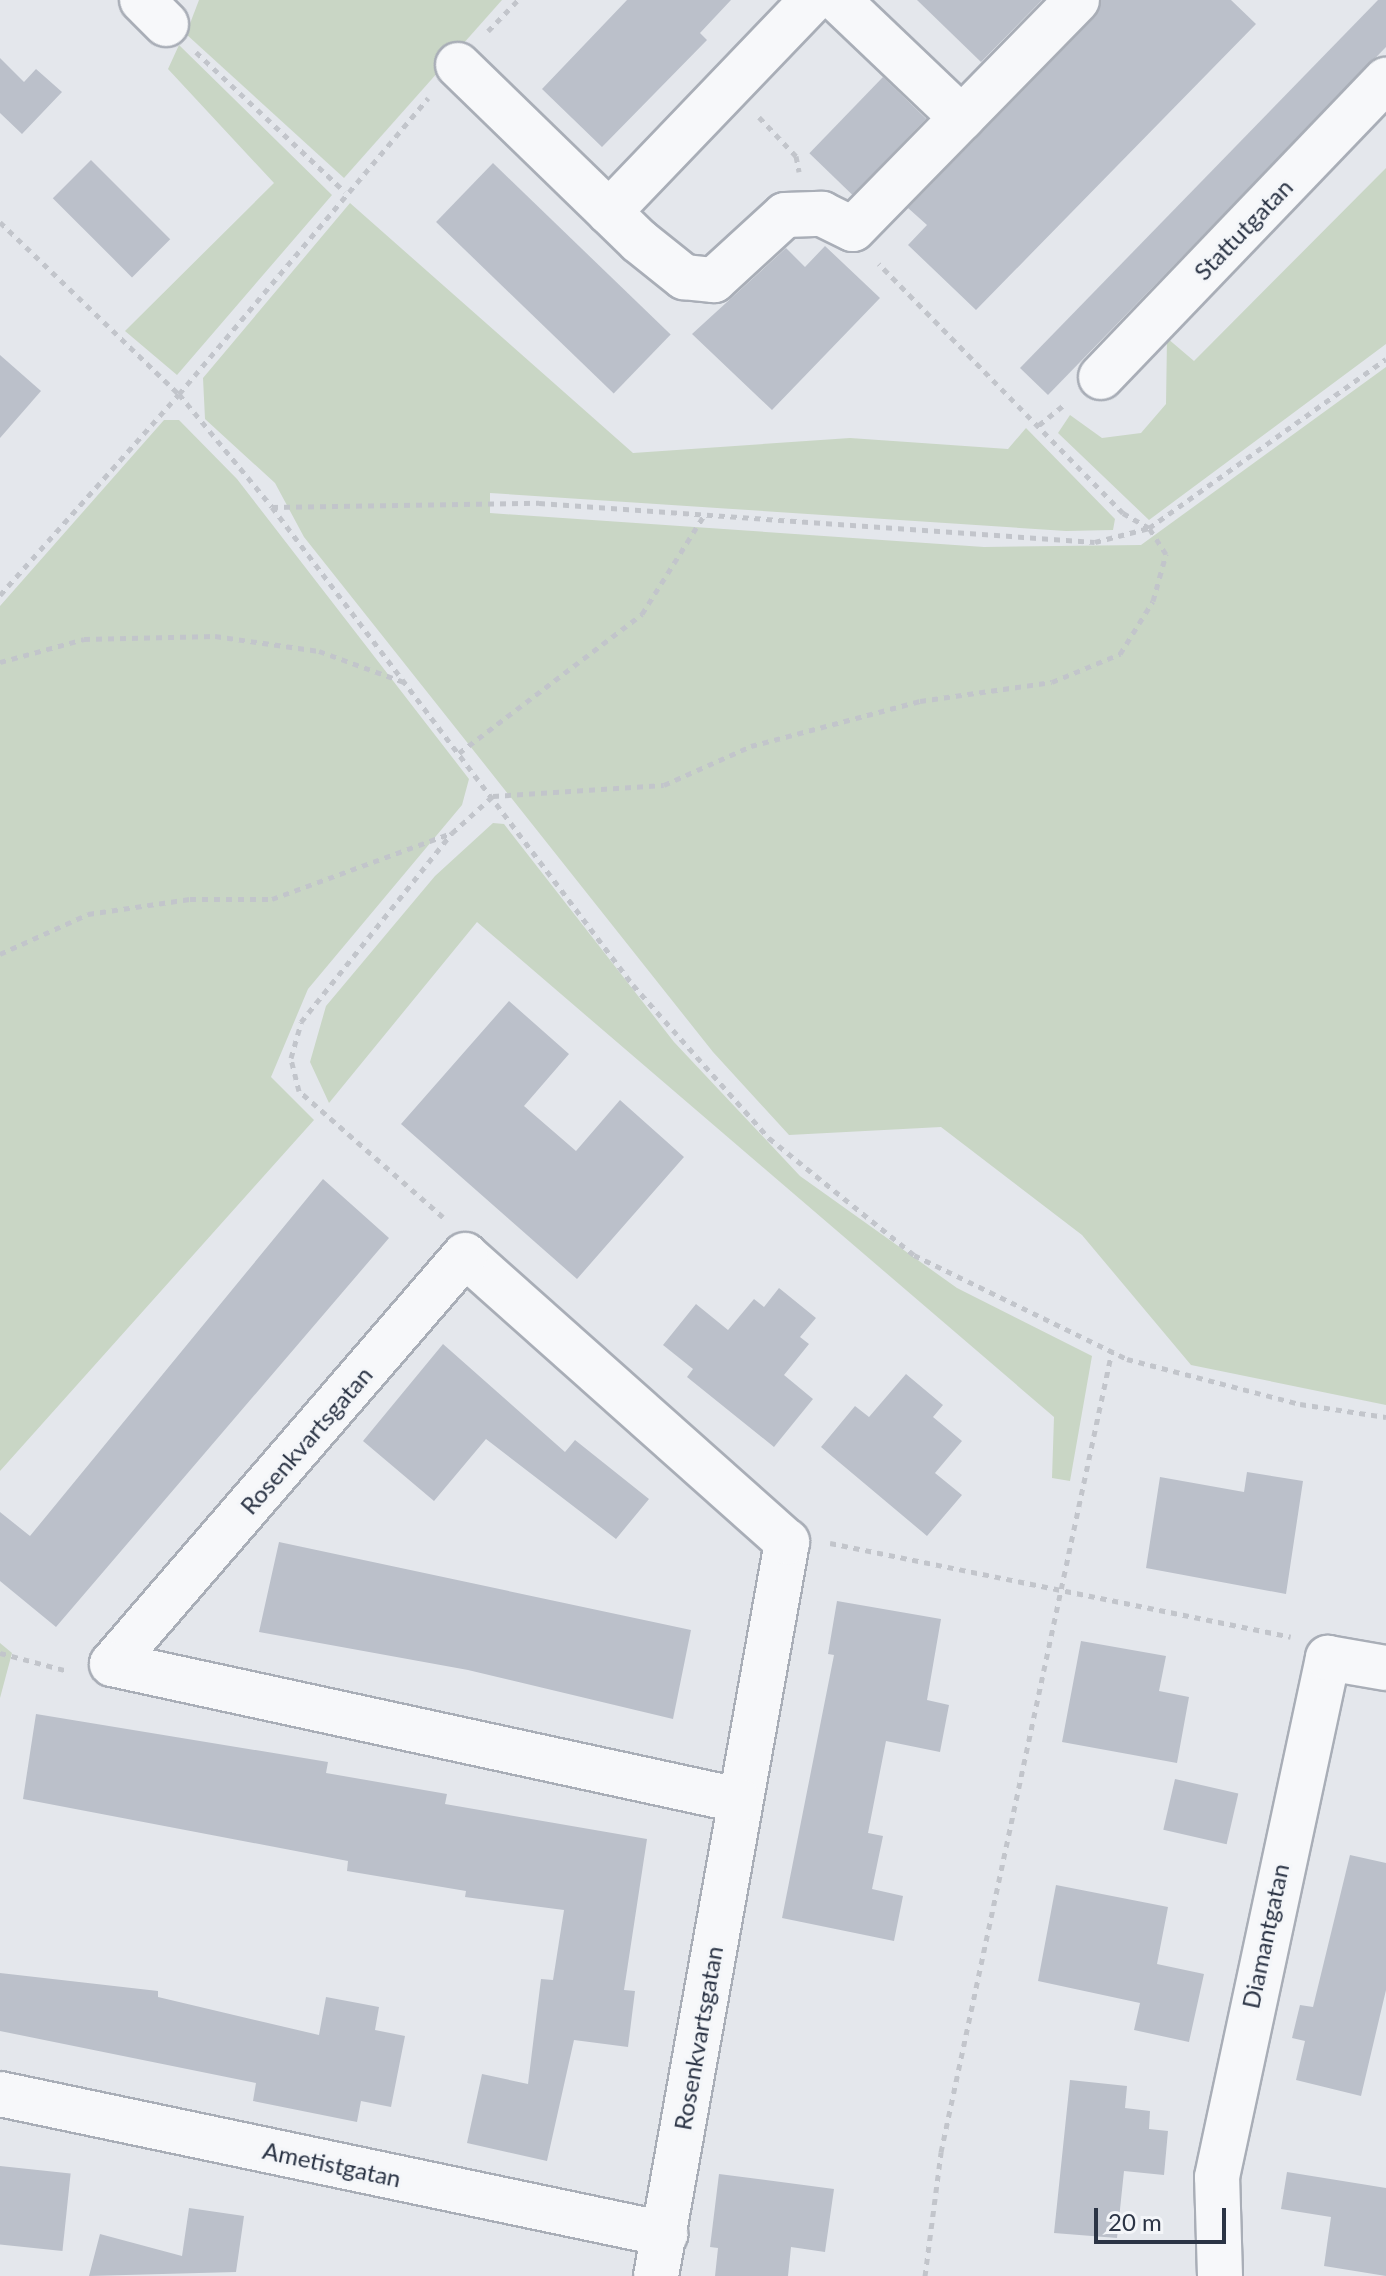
<!DOCTYPE html>
<style>
body{margin:0}
#map{position:relative;width:1386px;height:2276px;overflow:hidden;background:#e4e7ec;font-family:Lato,sans-serif}
div>[style]{position:absolute}
.green>*{inset:0;background:#c9d6c5}
.building>*{inset:0;background:#bbc0ca;transform-origin:0 0}
.path>*{height:5px;margin-top:-2.5px;transform-origin:0;background:repeating-linear-gradient(90deg,#c2c5cb 0 6px,transparent 0 12px)}
.roads{filter:drop-shadow(2px 0 #a9aeb7) drop-shadow(-2px 0 #a9aeb7) drop-shadow(0 2px #a9aeb7) drop-shadow(0 -2px #a9aeb7)}
.minor>*{height:44px;margin:-22px;padding:0 22px;transform-origin:22px;border-radius:22px;background:#f7f8fa}
span{translate:-50% -50%;white-space:nowrap;text-align:center;line-height:1.15;-webkit-text-stroke:6px #f4f6f9;paint-order:stroke}
.street-label{font-size:24px;color:#2b3445}
.scale{position:absolute;left:1094px;top:2208px;width:132px;height:36px;box-sizing:border-box;border:4px solid #2b3445;border-top:0;padding-left:10px;font-size:24px;line-height:28px;white-space:nowrap;color:#2b3445;-webkit-text-stroke:6px #f4f6f9;paint-order:stroke}
</style>
<div id="map">
<div class="green">
<i style="clip-path:polygon(199px 0,502px 0,344px 178px,186px 34px)"></i>
<i style="clip-path:polygon(179px 45px,332px 195px,177px 375px,125px 331px,274px 183px,168px 69px)"></i>
<i style="clip-path:polygon(1386px 168px,1386px 344px,1149px 520px,1058px 433px,1070px 415px,1102px 438px,1141px 433px,1166px 404px,1167px 338px,1194px 361px)"></i>
<i style="clip-path:polygon(350px 203px,633px 453px,850px 438px,1008px 449px,1026px 428px,1115px 519px,1113px 530px,1066px 531px,490px 493px,490px 513px,984px 547px,1141px 545px,1386px 367px,1386px 1405px,1191px 1365px,1082px 1235px,941px 1127px,789px 1135px,713px 1052px,304px 537px,275px 483px,205px 419px,203px 378px)"></i>
<i style="clip-path:polygon(164px 420px,179px 420px,237px 479px,469px 779px,462px 805px,308px 989px,271px 1077px,314px 1120px,0 1471px,0 606px)"></i>
<i style="clip-path:polygon(493px 823px,504px 824px,674px 1042px,800px 1176px,957px 1288px,1092px 1356px,1070px 1481px,1052px 1478px,1054px 1417px,477px 922px,329px 1103px,310px 1062px,326px 1006px,435px 876px)"></i>
<i style="clip-path:polygon(0 1643px,12px 1653px,0 1698px)"></i>
</div>
<div class="building">
<i style="clip-path:polygon(627px 0,731px 0,700px 33px,707px 40px,602px 147px,542px 89px)"></i>
<i style="clip-path:polygon(917px 0,1042px 0,981px 62px)"></i>
<i style="clip-path:polygon(1101px 0,1231px 0,1256px 24px,976px 310px,908px 245px,927px 225px,908px 208px,1095px 17px)"></i>
<i style="clip-path:polygon(1378px 0,1386px 0,1386px 47px,1048px 395px,1020px 368px)"></i>
<i style="clip-path:polygon(0 58px,24px 82px,36px 69px,62px 92px,22px 134px,0 113px)"></i>
<i style="left:883px;top:77px;width:60px;height:106px;rotate:44deg"></i>
<i style="left:91px;top:160px;width:112px;height:54px;rotate:45deg"></i>
<i style="left:493px;top:163px;width:247px;height:82px;rotate:44deg"></i>
<i style="clip-path:polygon(825px 246px,880px 298px,772px 410px,692px 334px,786px 248px,805px 267px)"></i>
<i style="clip-path:polygon(0 355px,41px 391px,0 438px)"></i>
<i style="clip-path:polygon(509px 1001px,569px 1054px,524px 1106px,576px 1151px,620px 1100px,684px 1157px,577px 1279px,401px 1124px)"></i>
<i style="clip-path:polygon(323px 1179px,389px 1238px,56px 1627px,0 1581px,0 1512px,30px 1536px)"></i>
<i style="clip-path:polygon(779px 1288px,816px 1318px,800px 1337px,809px 1344px,784px 1375px,813px 1399px,774px 1447px,687px 1377px,693px 1369px,663px 1345px,696px 1304px,728px 1330px,754px 1299px,764px 1307px)"></i>
<i style="clip-path:polygon(443px 1344px,565px 1452px,575px 1440px,649px 1499px,616px 1539px,486px 1439px,434px 1501px,363px 1441px)"></i>
<i style="clip-path:polygon(906px 1374px,943px 1405px,933px 1417px,962px 1441px,935px 1473px,962px 1495px,927px 1536px,821px 1447px,855px 1406px,869px 1417px)"></i>
<i style="clip-path:polygon(1247px 1472px,1303px 1481px,1286px 1594px,1146px 1568px,1160px 1477px,1244px 1492px)"></i>
<i style="clip-path:polygon(279px 1542px,691px 1630px,673px 1719px,468px 1670px,259px 1632px)"></i>
<i style="clip-path:polygon(837px 1601px,941px 1619px,927px 1700px,949px 1705px,940px 1752px,886px 1741px,868px 1833px,883px 1836px,872px 1889px,903px 1896px,894px 1941px,782px 1918px,834px 1655px,828px 1654px)"></i>
<i style="clip-path:polygon(1081px 1641px,1166px 1656px,1159px 1691px,1189px 1697px,1177px 1763px,1062px 1742px)"></i>
<i style="clip-path:polygon(36px 1714px,328px 1762px,326px 1773px,447px 1794px,445px 1804px,647px 1839px,624px 1990px,635px 1991px,628px 2047px,574px 2040px,547px 2161px,467px 2143px,482px 2074px,528px 2084px,541px 1979px,553px 1980px,564px 1910px,465px 1897px,466px 1891px,347px 1871px,348px 1861px,23px 1799px)"></i>
<i style="left:1175px;top:1779px;width:65px;height:52px;rotate:13deg"></i>
<i style="clip-path:polygon(1350px 1855px,1386px 1863px,1386px 1990px,1361px 2096px,1296px 2080px,1305px 2041px,1292px 2038px,1300px 2005px,1313px 2007px)"></i>
<i style="clip-path:polygon(1056px 1885px,1168px 1907px,1157px 1964px,1204px 1974px,1189px 2042px,1134px 2030px,1140px 2003px,1038px 1981px)"></i>
<i style="clip-path:polygon(0 1973px,158px 1991px,158px 1997px,319px 2035px,326px 1997px,379px 2007px,375px 2030px,405px 2036px,391px 2107px,361px 2101px,357px 2122px,253px 2101px,256px 2083px,0 2031px)"></i>
<i style="clip-path:polygon(1070px 2080px,1127px 2086px,1125px 2108px,1150px 2111px,1149px 2129px,1168px 2131px,1164px 2175px,1124px 2171px,1117px 2238px,1054px 2233px)"></i>
<i style="left:0;top:2166px;width:71px;height:78px;rotate:6deg"></i>
<i style="clip-path:polygon(1287px 2172px,1386px 2188px,1386px 2276px,1324px 2266px,1331px 2217px,1281px 2209px)"></i>
<i style="clip-path:polygon(719px 2174px,834px 2189px,825px 2252px,791px 2247px,788px 2276px,715px 2276px,718px 2248px,710px 2247px)"></i>
<i style="clip-path:polygon(189px 2208px,244px 2216px,236px 2272px,89px 2276px,100px 2234px,182px 2256px)"></i>
</div>
<div class="path">
<i style="left:488px;top:31px;width:43px;rotate:-45.9deg"></i>
<i style="left:196px;top:52px;width:204px;rotate:43.2deg"></i>
<i style="left:759px;top:117px;width:54px;rotate:46.5deg"></i>
<i style="left:796px;top:156px;width:16px;rotate:79deg"></i>
<i style="left:0;top:222px;width:248px;rotate:43.9deg"></i>
<i style="left:179px;top:394px;width:387px;rotate:-49.9deg"></i>
<i style="left:1039px;top:425px;width:35px;rotate:-39deg"></i>
<i style="left:272px;top:507px;width:599px;rotate:52.94deg"></i>
<i style="left:633px;top:985px;width:205px;rotate:48.4deg"></i>
<i style="left:769px;top:1138px;width:186px;rotate:38.9deg"></i>
<i style="left:914px;top:1255px;width:237px;rotate:26deg"></i>
<i style="left:1127px;top:1359px;width:179px;rotate:14.6deg"></i>
<i style="left:1300px;top:1404px;width:87px;rotate:8.6deg"></i>
<i style="left:0;top:595px;width:269px;rotate:-48.3deg"></i>
<i style="left:179px;top:394px;width:146px;rotate:50.5deg"></i>
<i style="left:272px;top:507px;width:267px;rotate:-0.9deg"></i>
<i style="left:539px;top:503px;width:557px;rotate:4.01deg"></i>
<i style="left:1095px;top:542px;width:56px;rotate:-14.5deg"></i>
<i style="left:1149px;top:528px;width:291px;rotate:-35.5deg"></i>
<i style="left:0;top:662px;width:87px;rotate:-15.3deg"></i>
<i style="left:84px;top:639px;width:131px;rotate:-1.3deg"></i>
<i style="left:215px;top:636px;width:105px;rotate:8.2deg"></i>
<i style="left:319px;top:651px;width:90px;rotate:20deg"></i>
<i style="left:459px;top:753px;width:230px;rotate:-37.2deg"></i>
<i style="left:642px;top:614px;width:115px;rotate:-57.8deg"></i>
<i style="left:0;top:954px;width:97px;rotate:-24.4deg"></i>
<i style="left:88px;top:914px;width:103px;rotate:-8.4deg"></i>
<i style="left:190px;top:899px;width:82px"></i>
<i style="left:272px;top:899px;width:191px;rotate:-20.2deg"></i>
<i style="left:443px;top:1217px;width:191px;rotate:-138.8deg"></i>
<i style="left:299px;top:1091px;width:34px;rotate:-104deg"></i>
<i style="left:291px;top:1058px;width:37px;rotate:-74deg"></i>
<i style="left:301px;top:1022px;width:242px;rotate:-51.4deg"></i>
<i style="left:452px;top:833px;width:55px;rotate:-42.1deg"></i>
<i style="left:493px;top:796px;width:171px;rotate:-3.7deg"></i>
<i style="left:664px;top:785px;width:95px;rotate:-24.1deg"></i>
<i style="left:751px;top:746px;width:175px;rotate:-14.9deg"></i>
<i style="left:920px;top:701px;width:133px;rotate:-8.2deg"></i>
<i style="left:1052px;top:682px;width:74px;rotate:-22.4deg"></i>
<i style="left:1120px;top:654px;width:62px;rotate:-58.1deg"></i>
<i style="left:1153px;top:601px;width:49px;rotate:-74.5deg"></i>
<i style="left:1166px;top:554px;width:31px;rotate:-123deg"></i>
<i style="left:1149px;top:528px;width:30px;rotate:-150deg"></i>
<i style="left:1123px;top:513px;width:349px;rotate:-134.4deg"></i>
<i style="left:830px;top:1543px;width:470px;rotate:11.5deg"></i>
<i style="left:0;top:1653px;width:70px;rotate:14.8deg"></i>
<i style="left:925px;top:2276px;width:125px;rotate:-82.6deg"></i>
<i style="left:941px;top:2152px;width:819px;rotate:-77.95deg"></i>
</div>
<div class="roads">
<div class="minor">
<i style="left:142px;top:0;width:34px;rotate:45deg"></i>
<i style="left:838px;top:0;width:171px;rotate:43.6deg"></i>
<i style="left:458px;top:65px;width:252px;rotate:44.2deg"></i>
<i style="left:639px;top:241px;width:58px;rotate:38.7deg"></i>
<i style="left:684px;top:277px;width:30px;rotate:6deg"></i>
<i style="left:714px;top:280px;width:96px;rotate:-42.5deg"></i>
<i style="left:785px;top:215px;width:37px;rotate:-2deg"></i>
<i style="left:822px;top:214px;width:34px;rotate:26deg"></i>
<i style="left:853px;top:229px;width:320px;rotate:-45.6deg"></i>
<i style="left:609px;top:212px;width:294px;rotate:-46.2deg"></i>
<i style="left:1101px;top:377px;width:412px;rotate:-46.2deg"></i>
<i style="left:0;top:2094px;width:680px;rotate:11.89deg"></i>
<i style="left:656px;top:2276px;width:746px;rotate:-79.88deg"></i>
<i style="left:787px;top:1542px;width:431px;rotate:-138.3deg"></i>
<i style="left:465px;top:1255px;width:540px;rotate:130.8deg"></i>
<i style="left:112px;top:1664px;width:641px;rotate:12.26deg"></i>
<i style="left:1220px;top:2276px;width:99px;rotate:-91.7deg"></i>
<i style="left:1217px;top:2177px;width:531px;rotate:-77.93deg"></i>
<i style="left:1328px;top:1658px;width:59px;rotate:9.8deg"></i>
</div>
</div>
<div class="street-label">
<span style="left:1243px;top:229px;rotate:-46deg">Stattutgatan</span>
<span style="left:306px;top:1440px;rotate:-49deg">Rosenkvartsgatan</span>
<span style="left:1265px;top:1936px;rotate:-78deg">Diamantgatan</span>
<span style="left:698px;top:2038px;rotate:-80deg">Rosenkvartsgatan</span>
<span style="left:332px;top:2164px;rotate:12deg">Ametistgatan</span>
</div>
<div class="scale">20 m</div>
</div>
